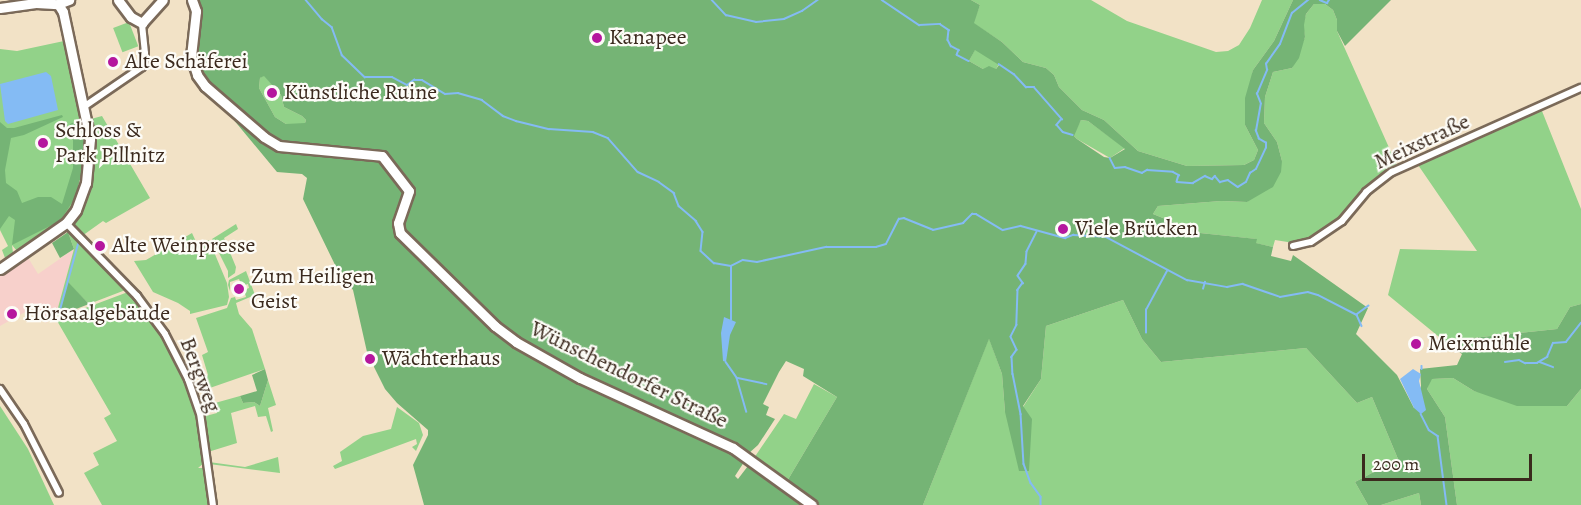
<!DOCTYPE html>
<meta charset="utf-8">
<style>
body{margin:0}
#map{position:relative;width:1581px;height:505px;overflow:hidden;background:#f2e2c6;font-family:Alegreya,serif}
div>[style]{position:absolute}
.built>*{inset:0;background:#f7d0cb}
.green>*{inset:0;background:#92d289;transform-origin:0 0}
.forest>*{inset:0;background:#75b475}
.water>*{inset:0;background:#84bbf4}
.stream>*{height:1.5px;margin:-0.75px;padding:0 0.75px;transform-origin:0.75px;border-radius:0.75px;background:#84bbf4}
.roads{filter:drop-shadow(2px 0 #7b6a59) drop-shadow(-2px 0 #7b6a59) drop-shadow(0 2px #7b6a59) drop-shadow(0 -2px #7b6a59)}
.street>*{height:6px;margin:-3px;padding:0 3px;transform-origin:3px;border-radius:3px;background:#fff}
.secondary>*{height:9px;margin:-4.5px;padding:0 4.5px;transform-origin:4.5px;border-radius:4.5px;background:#fff}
.dots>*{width:16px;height:16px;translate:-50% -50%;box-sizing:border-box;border:3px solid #fdfcf7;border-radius:50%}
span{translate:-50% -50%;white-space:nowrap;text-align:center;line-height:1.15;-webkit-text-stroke:4.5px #fdfcf7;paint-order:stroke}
.poi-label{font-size:22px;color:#3b2a1e}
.left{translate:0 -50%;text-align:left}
.street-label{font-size:22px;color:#3b2a1e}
.scale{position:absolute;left:1362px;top:454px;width:170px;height:27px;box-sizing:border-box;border:3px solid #3b2a1e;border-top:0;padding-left:8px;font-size:18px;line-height:21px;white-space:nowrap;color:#3b2a1e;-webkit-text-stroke:4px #fdfcf7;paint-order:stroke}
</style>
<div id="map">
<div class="built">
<i style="clip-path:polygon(74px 249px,56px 315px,46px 323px,36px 306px,0 326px,0 274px,27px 256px,38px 274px)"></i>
</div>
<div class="green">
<i style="clip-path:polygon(971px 0,1091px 0,1127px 21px,1216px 52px,1228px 51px,1239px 45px,1250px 28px,1262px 0,1293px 0,1274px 41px,1253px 70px,1245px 125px,1258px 150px,1254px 160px,1244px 165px,1187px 166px,1138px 151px,1104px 120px,1082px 110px,1059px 87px,1054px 75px,1046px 68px,1023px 62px,1002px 42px,973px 23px,980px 5px)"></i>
<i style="clip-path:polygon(1314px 4px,1325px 4px,1333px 10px,1337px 20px,1337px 31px,1399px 170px,1379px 180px,1345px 216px,1311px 240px,1294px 243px,1275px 240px,1273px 247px,1255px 243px,1256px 239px,1200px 233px,1153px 214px,1158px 206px,1221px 201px,1247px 202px,1282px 161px,1277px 142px,1264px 123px,1265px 97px,1273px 72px,1292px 68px,1305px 37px,1303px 25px,1306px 14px)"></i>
<i style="left:129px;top:22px;width:26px;height:17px;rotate:69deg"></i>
<i style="clip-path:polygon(64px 41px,82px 113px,78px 189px,71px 207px,59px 223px,17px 251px,12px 245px,13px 253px,5px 258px,2px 250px,8px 246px,0 230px,0 49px,17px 51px)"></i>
<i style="clip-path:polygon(975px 49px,999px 64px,996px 69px,983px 69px,969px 61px)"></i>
<i style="clip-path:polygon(264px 75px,281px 95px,284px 107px,302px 116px,306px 120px,305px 123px,302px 126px,286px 124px,275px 117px,259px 88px,260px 78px)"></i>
<i style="clip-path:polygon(1540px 106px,1581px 209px,1581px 304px,1570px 307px,1557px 329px,1444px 341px,1388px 295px,1400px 249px,1477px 251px,1416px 162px)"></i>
<i style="clip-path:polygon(102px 116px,150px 198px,106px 223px,103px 221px,82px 236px,73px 224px,87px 196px,93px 169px,95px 144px,91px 119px)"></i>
<i style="clip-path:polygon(1081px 120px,1088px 121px,1125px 148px,1110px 158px,1077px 139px,1073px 135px)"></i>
<i style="clip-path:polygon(236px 224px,238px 229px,224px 238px,236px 267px,235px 273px,228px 278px,228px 271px,212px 239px)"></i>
<i style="clip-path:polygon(72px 231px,99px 259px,97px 262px,128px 289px,89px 304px,68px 283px,58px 316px,56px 315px,74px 249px,68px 232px)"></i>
<i style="clip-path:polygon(192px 233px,198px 246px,209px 240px,227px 283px,229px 297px,227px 305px,190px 314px,190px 311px,178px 303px,153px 292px,134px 261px,146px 260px)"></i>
<i style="clip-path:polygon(246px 271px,255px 295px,236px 303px,239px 314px,252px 329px,265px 369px,204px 390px,201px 381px,208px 375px,202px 355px,208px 352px,196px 318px,227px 308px,231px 298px,235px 297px,236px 300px,246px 297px,244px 290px,249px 288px,248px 284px,242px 286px,239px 279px,230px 282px,230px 291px,228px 285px,229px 280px)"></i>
<i style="clip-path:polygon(128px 292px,158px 327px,193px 397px,204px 463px,198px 468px,204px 468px,210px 505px,102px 505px,84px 473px,99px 465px,93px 453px,117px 441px,104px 418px,111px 414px,56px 319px)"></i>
<i style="clip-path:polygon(1123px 300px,1142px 339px,1161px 362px,1306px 348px,1357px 403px,1372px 397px,1398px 459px,1355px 482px,1368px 505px,923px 505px,989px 338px,1002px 374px,1005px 412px,1023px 407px,1041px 379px,1046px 326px)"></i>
<i style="clip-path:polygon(1453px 378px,1474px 391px,1567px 406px,1581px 389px,1581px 505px,1457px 505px,1445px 417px,1427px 389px,1431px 379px)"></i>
<i style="clip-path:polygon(268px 380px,276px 405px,268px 408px,273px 431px,271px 432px,266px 416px,258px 417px,255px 406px,231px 413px,237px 443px,208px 452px,209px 462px,245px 467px,278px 457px,280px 473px,209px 464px,202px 417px,217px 413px,215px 403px,240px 396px,243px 403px,254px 402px,260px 406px)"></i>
<i style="clip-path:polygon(814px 384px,837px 397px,786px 483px,754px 458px,784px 414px,796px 419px)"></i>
<i style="clip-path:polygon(0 406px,28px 449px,54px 505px,0 505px)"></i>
<i style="clip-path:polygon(397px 407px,419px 423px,423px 435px,416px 451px,412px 447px,417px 444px,416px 439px,335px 469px,333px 466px,342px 461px,340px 452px,363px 436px,391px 429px)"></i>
<i style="clip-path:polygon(1419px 493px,1421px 505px,1381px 505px)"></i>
</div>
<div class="forest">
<i style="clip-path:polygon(evenodd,195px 0,971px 0,980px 5px,974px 23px,1002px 42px,1023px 62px,1046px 68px,1054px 75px,1059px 87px,1082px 110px,1104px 120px,1138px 151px,1187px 166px,1244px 165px,1254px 160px,1258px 150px,1245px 125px,1245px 98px,1253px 70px,1274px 41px,1293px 0,1391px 0,1345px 46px,1337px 31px,1337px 20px,1333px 10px,1325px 4px,1314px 4px,1306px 14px,1304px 25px,1305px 37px,1299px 58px,1292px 68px,1273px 72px,1265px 97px,1264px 123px,1277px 142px,1282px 161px,1281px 172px,1273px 187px,1247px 202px,1221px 201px,1158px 206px,1153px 214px,1200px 233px,1257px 239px,1256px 243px,1273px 247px,1271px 256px,1291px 261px,1293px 255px,1368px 308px,1356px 334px,1397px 375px,1414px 408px,1421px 386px,1420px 369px,1457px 365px,1462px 354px,1444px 341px,1557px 329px,1570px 307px,1581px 304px,1581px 389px,1567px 406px,1517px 406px,1474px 391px,1453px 378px,1432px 379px,1427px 389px,1445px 417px,1457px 505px,1421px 505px,1419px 493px,1381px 505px,1368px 505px,1355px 482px,1398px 459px,1372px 397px,1357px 403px,1306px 348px,1161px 362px,1142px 339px,1123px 300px,1046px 326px,1041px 379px,1023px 406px,1032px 419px,1029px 471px,1019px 471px,1005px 412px,1002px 374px,989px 339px,923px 505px,816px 505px,786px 483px,837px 397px,803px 376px,804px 369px,786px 361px,779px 372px,763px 404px,769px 407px,766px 415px,775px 419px,758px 445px,748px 454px,564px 367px,513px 337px,405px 235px,401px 226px,409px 185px,387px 156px,372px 150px,278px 143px,205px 84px,193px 57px,195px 0,975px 50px,999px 65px,996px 69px,989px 66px,983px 69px,969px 61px,975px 50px,195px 0,264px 76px,281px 95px,284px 107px,302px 116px,306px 120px,305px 123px,286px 124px,275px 117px,259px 88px,260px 78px,264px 76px,195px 0,1081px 120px,1088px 121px,1125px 149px,1110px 158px,1104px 157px,1077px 139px,1074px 136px,1081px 120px)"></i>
<i style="clip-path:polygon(223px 107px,270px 144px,384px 160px,407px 192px,396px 227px,494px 329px,746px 459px,735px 476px,738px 479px,751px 462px,807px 505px,424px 505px,413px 465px,428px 435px,428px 430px,397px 403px,385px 389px,374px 367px,375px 357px,367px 352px,353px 290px,338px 271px,303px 199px,307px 178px,302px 174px,277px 172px)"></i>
<i style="clip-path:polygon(62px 115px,63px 117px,24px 135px,11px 138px,5px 170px,6px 183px,17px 191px,22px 203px,38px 197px,51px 197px,62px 204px,73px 168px,73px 140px,70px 124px,83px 118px,86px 136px,82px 172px,75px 198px,60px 221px,12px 245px,15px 220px,9px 216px,0 229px,0 122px,7px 128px,14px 128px)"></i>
<i style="clip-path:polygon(68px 232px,74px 249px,60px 258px,52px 243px)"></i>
<i style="clip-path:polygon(68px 282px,89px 304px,58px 316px)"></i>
<i style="clip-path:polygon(265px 369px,268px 380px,260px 406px,254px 402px,243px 403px,240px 396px,257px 391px,252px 375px)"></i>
</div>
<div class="water">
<i style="clip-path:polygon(46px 72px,51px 76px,58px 110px,8px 124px,5px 121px,0 84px)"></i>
<i style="clip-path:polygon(724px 317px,736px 322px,730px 335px,726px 362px,723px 361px,721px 333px)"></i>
<i style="clip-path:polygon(1413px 369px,1421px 374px,1419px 381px,1426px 410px,1421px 414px,1414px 408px,1400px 379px)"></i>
</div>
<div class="stream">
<i style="left:306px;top:0;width:25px;rotate:50deg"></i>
<i style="left:322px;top:19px;width:13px;rotate:39deg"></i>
<i style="left:332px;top:27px;width:30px;rotate:70deg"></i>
<i style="left:342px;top:55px;width:32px;rotate:44deg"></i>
<i style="left:365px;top:77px;width:27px"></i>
<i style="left:392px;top:77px;width:17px;rotate:28deg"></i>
<i style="left:407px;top:85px;width:9px;rotate:-36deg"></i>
<i style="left:414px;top:80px;width:8px"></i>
<i style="left:422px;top:80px;width:27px;rotate:31deg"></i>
<i style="left:445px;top:94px;width:13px;rotate:-4deg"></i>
<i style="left:458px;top:93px;width:25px;rotate:16deg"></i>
<i style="left:482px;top:100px;width:26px;rotate:37deg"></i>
<i style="left:503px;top:116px;width:14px;rotate:21deg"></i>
<i style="left:516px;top:121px;width:34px;rotate:14deg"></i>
<i style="left:549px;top:129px;width:44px;rotate:3.9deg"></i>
<i style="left:593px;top:132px;width:16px;rotate:22deg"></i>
<i style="left:608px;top:138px;width:45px;rotate:48.6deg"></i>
<i style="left:638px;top:172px;width:23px;rotate:25deg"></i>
<i style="left:659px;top:182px;width:19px;rotate:36deg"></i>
<i style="left:674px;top:193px;width:14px;rotate:69deg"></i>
<i style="left:679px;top:206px;width:23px;rotate:41deg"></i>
<i style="left:696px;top:221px;width:13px;rotate:58deg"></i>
<i style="left:703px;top:232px;width:19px;rotate:96deg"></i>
<i style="left:701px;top:251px;width:18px;rotate:43deg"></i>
<i style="left:714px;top:263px;width:17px;rotate:10deg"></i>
<i style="left:731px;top:266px;width:13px;rotate:-27deg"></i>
<i style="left:743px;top:260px;width:14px;rotate:8deg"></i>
<i style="left:757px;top:262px;width:71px;rotate:-12.3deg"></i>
<i style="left:826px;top:247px;width:50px"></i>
<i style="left:876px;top:247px;width:10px;rotate:-17deg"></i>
<i style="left:886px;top:244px;width:28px;rotate:-63deg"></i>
<i style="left:899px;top:219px;width:5px;rotate:-11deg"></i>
<i style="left:904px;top:218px;width:31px;rotate:22deg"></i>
<i style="left:933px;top:230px;width:31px;rotate:-13deg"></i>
<i style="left:963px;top:223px;width:13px;rotate:-45deg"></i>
<i style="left:972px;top:214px;width:4px"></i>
<i style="left:976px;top:214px;width:31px;rotate:31deg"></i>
<i style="left:1003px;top:230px;width:18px;rotate:-13deg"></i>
<i style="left:1021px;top:226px;width:46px;rotate:15.3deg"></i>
<i style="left:1065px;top:238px;width:9px;rotate:-21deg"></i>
<i style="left:1073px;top:235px;width:33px;rotate:3deg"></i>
<i style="left:1106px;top:237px;width:92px;rotate:28deg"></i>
<i style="left:1187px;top:280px;width:41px;rotate:9.9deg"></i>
<i style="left:1227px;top:287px;width:16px;rotate:-11deg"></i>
<i style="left:1243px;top:284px;width:39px;rotate:19deg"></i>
<i style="left:1280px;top:297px;width:28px;rotate:-10deg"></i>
<i style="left:1308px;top:292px;width:10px;rotate:17deg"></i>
<i style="left:1318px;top:295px;width:44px;rotate:27.1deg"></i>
<i style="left:1357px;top:315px;width:12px;rotate:66deg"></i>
<i style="left:712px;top:0;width:21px;rotate:47deg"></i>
<i style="left:726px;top:15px;width:31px;rotate:13deg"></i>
<i style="left:756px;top:22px;width:28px;rotate:-6deg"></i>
<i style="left:784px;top:19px;width:20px;rotate:-24deg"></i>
<i style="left:802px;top:11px;width:19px;rotate:-35deg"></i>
<i style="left:882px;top:0;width:45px;rotate:34deg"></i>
<i style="left:919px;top:25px;width:21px;rotate:-3deg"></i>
<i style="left:940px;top:24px;width:11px;rotate:34deg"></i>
<i style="left:949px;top:30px;width:10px;rotate:96deg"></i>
<i style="left:948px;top:40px;width:7px;rotate:63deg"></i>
<i style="left:951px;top:46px;width:9px;rotate:27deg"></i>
<i style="left:959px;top:50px;width:5px;rotate:112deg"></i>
<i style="left:957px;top:55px;width:13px;rotate:27deg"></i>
<i style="left:1320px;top:0;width:8px;rotate:23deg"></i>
<i style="left:1327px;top:3px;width:4px;rotate:-56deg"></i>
<i style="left:999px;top:64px;width:18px;rotate:34deg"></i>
<i style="left:1014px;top:74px;width:18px;rotate:47deg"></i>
<i style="left:1026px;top:87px;width:8px"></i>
<i style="left:1034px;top:87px;width:43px;rotate:48.8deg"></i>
<i style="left:1062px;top:119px;width:8px;rotate:130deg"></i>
<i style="left:1057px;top:125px;width:9px;rotate:49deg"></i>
<i style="left:1063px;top:132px;width:10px;rotate:17deg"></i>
<i style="left:1110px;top:158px;width:11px;rotate:63deg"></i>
<i style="left:1115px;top:168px;width:10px;rotate:-6deg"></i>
<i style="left:1125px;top:167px;width:18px;rotate:19deg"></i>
<i style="left:1142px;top:173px;width:6px;rotate:-31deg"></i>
<i style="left:1147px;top:170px;width:26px;rotate:4deg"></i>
<i style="left:1173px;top:172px;width:7px;rotate:27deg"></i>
<i style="left:1179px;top:175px;width:7px;rotate:106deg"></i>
<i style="left:1177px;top:182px;width:16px;rotate:4deg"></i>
<i style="left:1193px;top:183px;width:14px;rotate:-30deg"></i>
<i style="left:1205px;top:176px;width:8px;rotate:23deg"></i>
<i style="left:1212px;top:179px;width:4px;rotate:-45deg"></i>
<i style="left:1215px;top:176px;width:8px;rotate:50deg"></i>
<i style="left:1220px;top:182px;width:8px;rotate:-14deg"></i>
<i style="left:1228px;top:180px;width:12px;rotate:35deg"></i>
<i style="left:1238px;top:187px;width:9px;rotate:-32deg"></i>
<i style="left:1246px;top:182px;width:10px;rotate:-66deg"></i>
<i style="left:1250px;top:173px;width:7px;rotate:-34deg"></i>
<i style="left:1256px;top:169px;width:23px;rotate:-65deg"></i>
<i style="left:1266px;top:148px;width:5px;rotate:-90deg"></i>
<i style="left:1266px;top:143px;width:8px;rotate:-150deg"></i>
<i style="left:1259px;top:139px;width:9px;rotate:-111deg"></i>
<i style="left:1256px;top:131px;width:27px;rotate:-80deg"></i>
<i style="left:1261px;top:104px;width:11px;rotate:-112deg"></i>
<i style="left:1257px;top:94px;width:26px;rotate:-67deg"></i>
<i style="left:1267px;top:70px;width:6px;rotate:-99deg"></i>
<i style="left:1266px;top:64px;width:24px;rotate:-55deg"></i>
<i style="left:1280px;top:44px;width:33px;rotate:-69deg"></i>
<i style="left:1292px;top:13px;width:21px;rotate:-39deg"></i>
<i style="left:1037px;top:232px;width:22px;rotate:117deg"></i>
<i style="left:1027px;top:252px;width:12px;rotate:95deg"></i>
<i style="left:1026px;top:264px;width:14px;rotate:124deg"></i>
<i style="left:1018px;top:276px;width:9px;rotate:54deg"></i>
<i style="left:1023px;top:283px;width:9px;rotate:126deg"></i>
<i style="left:1018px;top:290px;width:35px;rotate:92deg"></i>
<i style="left:1017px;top:325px;width:13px;rotate:117deg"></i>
<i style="left:1011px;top:337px;width:14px;rotate:65deg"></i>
<i style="left:1017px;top:350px;width:9px;rotate:126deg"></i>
<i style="left:1012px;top:357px;width:17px;rotate:87deg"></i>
<i style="left:1013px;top:374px;width:41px;rotate:78.7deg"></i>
<i style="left:1021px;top:414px;width:50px;rotate:86.6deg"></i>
<i style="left:1024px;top:464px;width:20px;rotate:70deg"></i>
<i style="left:1031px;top:483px;width:17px;rotate:54deg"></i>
<i style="left:1041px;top:497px;width:8px;rotate:90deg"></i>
<i style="left:1203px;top:289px;width:7px;rotate:-74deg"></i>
<i style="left:60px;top:310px;width:68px;rotate:-74.7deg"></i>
<i style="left:1357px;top:314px;width:14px;rotate:-36deg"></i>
<i style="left:731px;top:320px;width:53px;rotate:-90deg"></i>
<i style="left:1146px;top:333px;width:23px;rotate:-90deg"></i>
<i style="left:1146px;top:310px;width:44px;rotate:-61.7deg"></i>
<i style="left:726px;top:362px;width:19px;rotate:55deg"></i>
<i style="left:737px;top:378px;width:35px;rotate:74deg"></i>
<i style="left:1505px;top:362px;width:14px;rotate:-8deg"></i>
<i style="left:1519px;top:360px;width:7px;rotate:27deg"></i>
<i style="left:1525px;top:363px;width:12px"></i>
<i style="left:1537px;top:363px;width:12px;rotate:-31deg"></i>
<i style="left:1547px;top:357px;width:15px;rotate:-67deg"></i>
<i style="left:1553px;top:343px;width:13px;rotate:-4deg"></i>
<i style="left:1566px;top:342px;width:24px;rotate:-52deg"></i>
<i style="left:1540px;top:362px;width:14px;rotate:21deg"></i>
<i style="left:1422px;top:366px;width:3px;rotate:90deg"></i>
<i style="left:738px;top:378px;width:29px;rotate:12deg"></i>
<i style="left:1421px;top:414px;width:18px;rotate:63deg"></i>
<i style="left:1429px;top:430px;width:11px;rotate:34deg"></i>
<i style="left:1438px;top:436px;width:70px;rotate:82.6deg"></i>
</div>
<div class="roads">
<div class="street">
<i style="left:85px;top:106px;width:69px;rotate:-34.4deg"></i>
<i style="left:142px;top:67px;width:14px;rotate:-78deg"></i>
<i style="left:145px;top:53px;width:30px;rotate:-96deg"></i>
<i style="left:66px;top:223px;width:102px;rotate:45.8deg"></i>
<i style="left:137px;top:296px;width:47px;rotate:53.6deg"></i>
<i style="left:165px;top:334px;width:51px;rotate:62.9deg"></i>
<i style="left:188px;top:379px;width:36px;rotate:71deg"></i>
<i style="left:200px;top:413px;width:93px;rotate:82deg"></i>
<i style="left:1293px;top:246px;width:18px;rotate:-13deg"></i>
<i style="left:1311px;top:242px;width:37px;rotate:-34deg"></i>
<i style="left:1342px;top:221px;width:38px;rotate:-50deg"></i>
<i style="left:1366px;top:192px;width:33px;rotate:-38deg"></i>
<i style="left:1392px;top:172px;width:207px;rotate:-24deg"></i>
<i style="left:0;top:389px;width:42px;rotate:55.6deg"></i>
<i style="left:24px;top:424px;width:77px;rotate:63.1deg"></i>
</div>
<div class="secondary">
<i style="left:118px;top:0;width:21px;rotate:53deg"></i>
<i style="left:131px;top:17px;width:13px;rotate:29deg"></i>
<i style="left:142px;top:23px;width:31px;rotate:-48deg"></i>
<i style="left:192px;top:0;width:12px;rotate:70deg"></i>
<i style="left:196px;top:11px;width:45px;rotate:96.3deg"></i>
<i style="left:191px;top:56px;width:20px;rotate:72deg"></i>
<i style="left:197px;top:75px;width:14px;rotate:54deg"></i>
<i style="left:205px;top:86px;width:78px;rotate:40.8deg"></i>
<i style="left:264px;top:137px;width:17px;rotate:31deg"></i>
<i style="left:279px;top:146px;width:103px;rotate:5.5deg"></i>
<i style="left:382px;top:156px;width:44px;rotate:52.4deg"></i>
<i style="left:409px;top:191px;width:34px;rotate:109deg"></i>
<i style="left:398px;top:223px;width:10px;rotate:79deg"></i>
<i style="left:400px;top:233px;width:133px;rotate:44.4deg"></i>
<i style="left:495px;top:326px;width:26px;rotate:37deg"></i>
<i style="left:516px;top:342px;width:73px;rotate:29.4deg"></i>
<i style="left:580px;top:378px;width:168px;rotate:24.6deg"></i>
<i style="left:733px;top:448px;width:97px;rotate:35.8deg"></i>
<i style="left:0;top:8px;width:36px;rotate:-8deg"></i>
<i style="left:36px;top:3px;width:22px;rotate:3deg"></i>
<i style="left:58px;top:4px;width:12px;rotate:-20deg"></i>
<i style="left:0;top:269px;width:80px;rotate:-34.9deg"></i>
<i style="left:66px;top:223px;width:16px;rotate:-52deg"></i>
<i style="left:76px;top:210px;width:29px;rotate:-70deg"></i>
<i style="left:86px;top:183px;width:44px;rotate:-84.8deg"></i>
<i style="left:90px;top:139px;width:130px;rotate:-102deg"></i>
<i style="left:63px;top:12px;width:9px;rotate:-122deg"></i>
</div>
</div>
<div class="dots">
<i style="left:597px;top:38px;background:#b5179e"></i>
<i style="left:113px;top:62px;background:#b5179e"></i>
<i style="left:272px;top:93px;background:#b5179e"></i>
<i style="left:43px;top:143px;background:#b5179e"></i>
<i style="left:1063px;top:229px;background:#b5179e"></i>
<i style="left:100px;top:246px;background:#b5179e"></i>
<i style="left:239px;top:289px;background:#b5179e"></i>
<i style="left:12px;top:314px;background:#b5179e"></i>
<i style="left:1416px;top:344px;background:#b5179e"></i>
<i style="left:370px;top:359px;background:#b5179e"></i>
</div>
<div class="poi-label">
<span class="left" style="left:609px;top:38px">Kanapee</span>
<span class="left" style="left:125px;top:62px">Alte Schäferei</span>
<span class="left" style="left:284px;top:93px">Künstliche Ruine</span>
<span class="left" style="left:55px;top:143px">Schloss &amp;<br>Park Pillnitz</span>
<span class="left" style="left:1075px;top:229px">Viele Brücken</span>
<span class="left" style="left:112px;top:246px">Alte Weinpresse</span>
<span class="left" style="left:251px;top:289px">Zum Heiligen<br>Geist</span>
<span class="left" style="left:24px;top:314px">Hörsaalgebäude</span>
<span class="left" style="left:1428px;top:344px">Meixmühle</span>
<span class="left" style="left:382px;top:359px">Wächterhaus</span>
</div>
<div class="street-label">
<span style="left:1422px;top:142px;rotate:-25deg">Meixstraße</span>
<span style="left:200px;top:375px;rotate:69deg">Bergweg</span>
<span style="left:629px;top:375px;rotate:26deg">Wünschendorfer Straße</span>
</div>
<div class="scale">200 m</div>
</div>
